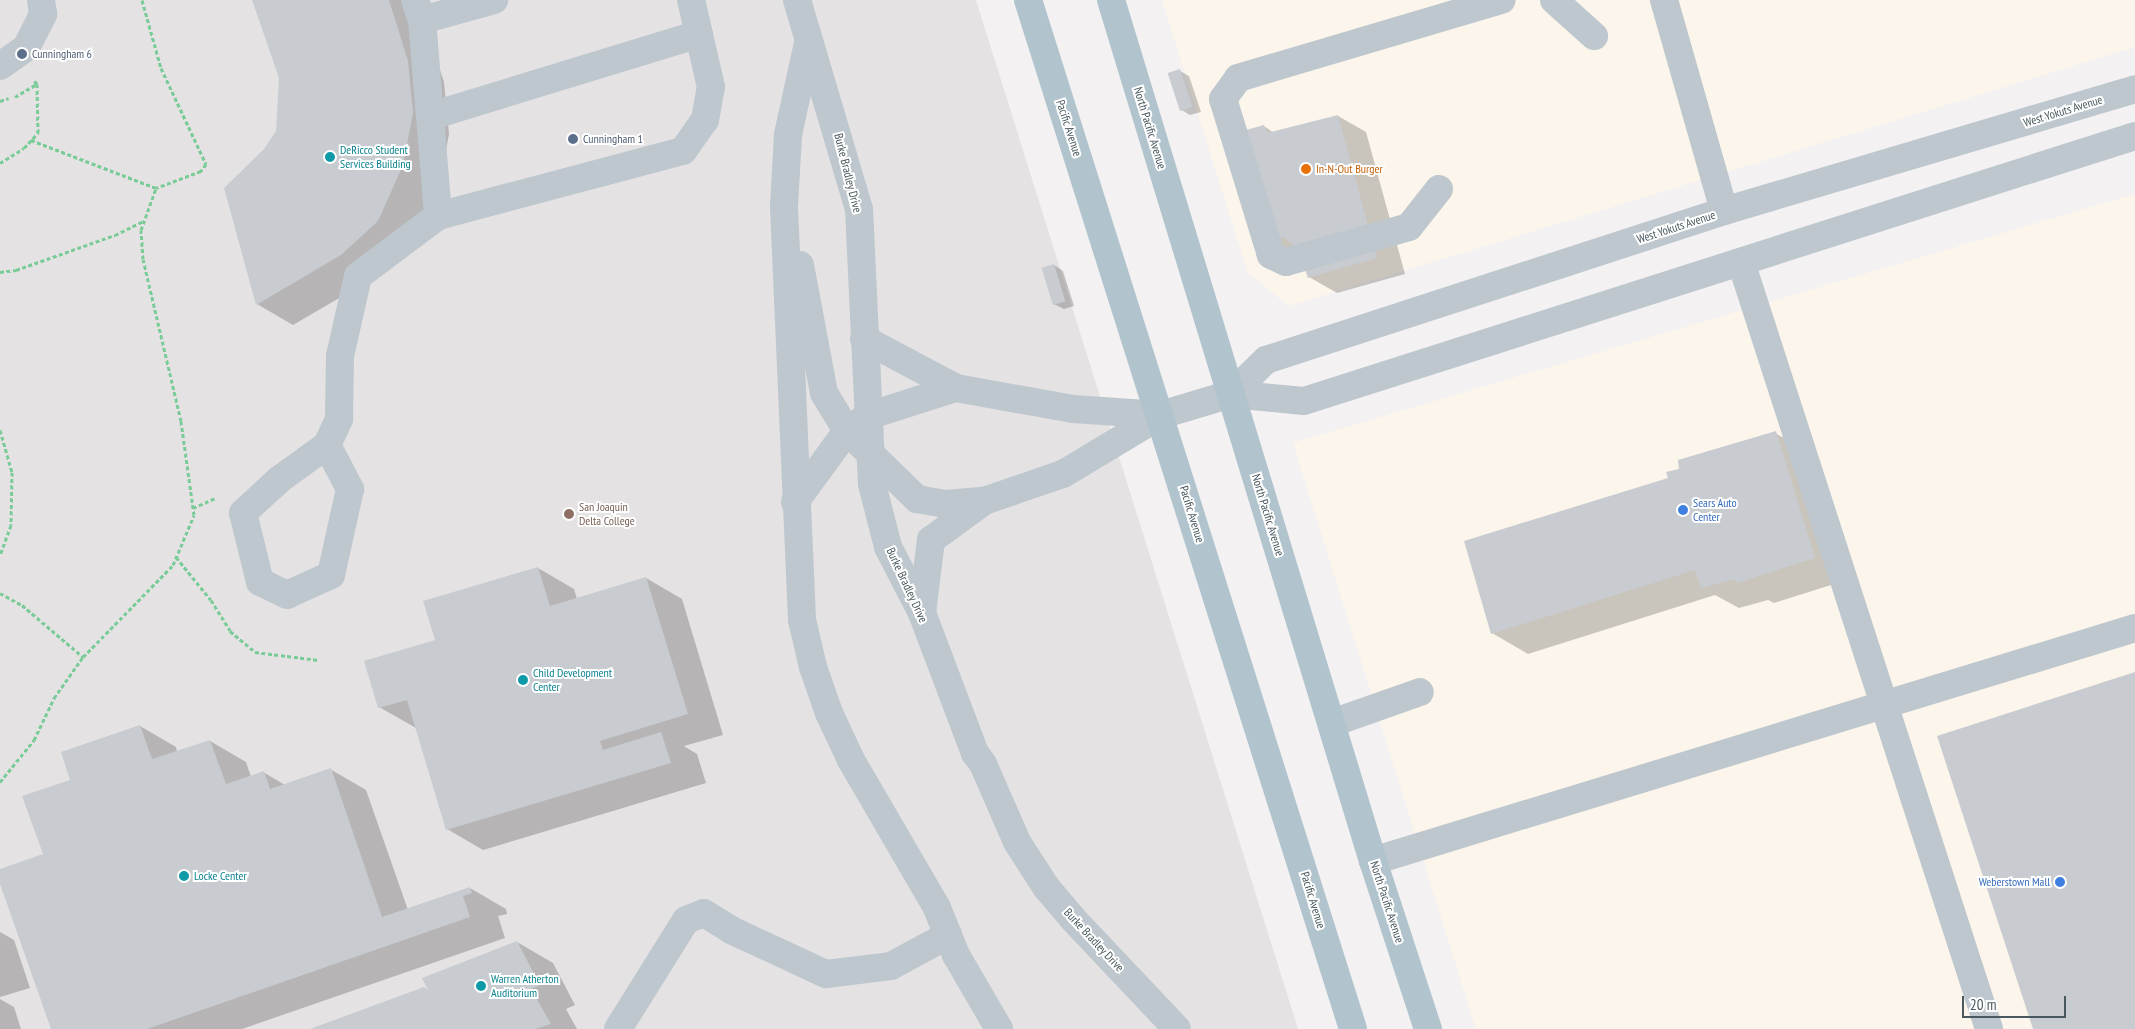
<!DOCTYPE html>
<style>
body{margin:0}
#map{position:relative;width:2135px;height:1029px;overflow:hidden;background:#f3f1f1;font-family:"PT Sans Narrow",sans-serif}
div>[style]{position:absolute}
.commercial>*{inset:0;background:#fcf5eb}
.education>*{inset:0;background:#e4e2e3}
.shadow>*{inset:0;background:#0003}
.building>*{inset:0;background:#c8ccd0;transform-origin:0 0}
.path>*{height:3px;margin-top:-1.5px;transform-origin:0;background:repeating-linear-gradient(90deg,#79cc97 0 4px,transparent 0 6.5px)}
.minor>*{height:28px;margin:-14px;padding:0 14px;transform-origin:14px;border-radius:14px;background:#bdc7cd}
.major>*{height:28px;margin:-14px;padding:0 14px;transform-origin:14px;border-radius:14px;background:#b1c4ce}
.dots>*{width:14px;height:14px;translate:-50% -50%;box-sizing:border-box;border:2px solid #fff;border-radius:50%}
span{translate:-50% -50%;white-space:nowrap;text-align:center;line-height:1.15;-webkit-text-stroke:4px #fff;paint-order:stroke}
.service-label{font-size:12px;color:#4e5e75}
.left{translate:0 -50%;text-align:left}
.street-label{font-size:12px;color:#49575e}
.culture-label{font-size:12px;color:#0d838f}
.food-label{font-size:12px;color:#c56008}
.shop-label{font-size:12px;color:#366cbe}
.right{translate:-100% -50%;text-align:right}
.education-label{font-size:12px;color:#785e54}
.scale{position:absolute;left:1962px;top:996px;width:104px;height:22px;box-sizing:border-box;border:2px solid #49575e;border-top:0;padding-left:6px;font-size:15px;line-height:18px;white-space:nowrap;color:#49575e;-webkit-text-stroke:4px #fff;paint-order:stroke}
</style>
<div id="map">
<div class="commercial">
<i style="clip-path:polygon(1162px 0,2135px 0,2135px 47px,1289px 306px,1248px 273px)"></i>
<i style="clip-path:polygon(2135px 194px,2135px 1029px,1476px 1029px,1293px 443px)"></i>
</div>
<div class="education">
<i style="clip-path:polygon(0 0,976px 0,1298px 1029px,0 1029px)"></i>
</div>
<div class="shadow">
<i style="clip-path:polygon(254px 0,416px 0,444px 82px,449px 134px,439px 186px,414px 242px,377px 276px,293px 325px,257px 304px,226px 188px,265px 150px,278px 131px,280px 77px)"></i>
<i style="clip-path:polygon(1180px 71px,1189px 76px,1201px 112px,1190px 115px,1180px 109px)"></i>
<i style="clip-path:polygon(1338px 116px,1366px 132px,1405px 274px,1337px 293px,1309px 277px,1302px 256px,1283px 261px,1264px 126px,1274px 133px)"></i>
<i style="clip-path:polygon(1054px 265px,1063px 271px,1074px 306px,1064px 309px,1054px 304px)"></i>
<i style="clip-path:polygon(1775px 433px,1812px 454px,1850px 579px,1774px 603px,1768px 600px,1739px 608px,1715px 595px,1528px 654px,1492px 633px,1680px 469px)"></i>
<i style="clip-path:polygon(538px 568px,574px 589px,577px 599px,646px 578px,682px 599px,723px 735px,684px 746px,697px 754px,706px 783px,483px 850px,447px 829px,416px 728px,379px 707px,437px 641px)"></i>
<i style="clip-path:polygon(140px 726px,176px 747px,177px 752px,210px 741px,246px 762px,251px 777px,263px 772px,285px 785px,330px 769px,366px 790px,408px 910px,470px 888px,506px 909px,507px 914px,498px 916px,505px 938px,242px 1029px,52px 1029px,0 880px,0 870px,44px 855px,72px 780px)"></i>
<i style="clip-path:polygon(0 932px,14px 940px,30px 988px,0 997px)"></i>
<i style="clip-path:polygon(517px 942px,553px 963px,575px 1005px,566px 1009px,577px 1029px,313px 1029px,431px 993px)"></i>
<i style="clip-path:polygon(0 999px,14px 1007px,21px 1029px,0 1029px)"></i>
</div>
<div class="building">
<i style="clip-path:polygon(252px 0,389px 0,408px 61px,413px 113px,403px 165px,378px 221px,341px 255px,256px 305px,224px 188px,264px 149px,276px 131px,279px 78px)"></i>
<i style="left:1180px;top:69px;width:40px;height:13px;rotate:72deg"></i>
<i style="clip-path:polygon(1338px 115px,1377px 258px,1308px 278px,1298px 249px,1284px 237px,1254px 246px,1245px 215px,1246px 130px,1264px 125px,1267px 133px)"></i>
<i style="left:1054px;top:264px;width:39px;height:13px;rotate:73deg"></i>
<i style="clip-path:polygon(1776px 431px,1815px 558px,1737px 583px,1734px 579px,1701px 588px,1695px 570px,1491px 634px,1464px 541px,1668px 478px,1666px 472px,1679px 469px,1678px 460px)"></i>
<i style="clip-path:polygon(538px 567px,550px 606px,646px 577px,688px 714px,600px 741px,603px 750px,661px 732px,671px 763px,446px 830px,407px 700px,378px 708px,364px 661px,435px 640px,423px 601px)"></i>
<i style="clip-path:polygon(2135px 672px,2135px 1029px,2033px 1029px,1937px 736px)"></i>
<i style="clip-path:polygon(140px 725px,152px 759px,210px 740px,226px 784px,264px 771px,270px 789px,331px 768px,382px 917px,470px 887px,472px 893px,463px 896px,470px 917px,147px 1029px,51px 1029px,0 884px,0 869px,43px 854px,22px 796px,70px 780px,61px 752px)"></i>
<i style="clip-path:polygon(517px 941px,540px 985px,531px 989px,551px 1024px,535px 1029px,310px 1029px,424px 987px,428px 990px,422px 978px)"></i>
</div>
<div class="path">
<i style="left:142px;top:0;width:71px;rotate:74.4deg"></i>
<i style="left:161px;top:68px;width:106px;rotate:64.9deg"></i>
<i style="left:206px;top:164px;width:9px;rotate:126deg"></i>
<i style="left:201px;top:171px;width:48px;rotate:159.3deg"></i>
<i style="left:15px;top:97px;width:26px;rotate:-31deg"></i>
<i style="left:37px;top:84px;width:5px;rotate:-127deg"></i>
<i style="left:0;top:101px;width:9px;rotate:-18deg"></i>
<i style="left:0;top:163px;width:28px;rotate:-32deg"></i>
<i style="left:24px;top:148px;width:21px;rotate:-47deg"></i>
<i style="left:38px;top:133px;width:49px;rotate:-91.2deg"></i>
<i style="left:0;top:272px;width:16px;rotate:-7deg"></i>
<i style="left:16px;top:270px;width:105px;rotate:-19.5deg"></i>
<i style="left:115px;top:235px;width:32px;rotate:-26deg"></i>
<i style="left:0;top:430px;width:44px;rotate:74.1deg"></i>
<i style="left:12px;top:472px;width:53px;rotate:91.1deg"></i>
<i style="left:11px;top:525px;width:32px;rotate:110deg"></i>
<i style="left:193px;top:508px;width:24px;rotate:-24deg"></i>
<i style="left:176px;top:557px;width:55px;rotate:50.9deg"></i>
<i style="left:211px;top:600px;width:36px;rotate:58deg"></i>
<i style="left:230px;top:631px;width:33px;rotate:40deg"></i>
<i style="left:255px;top:652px;width:64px;rotate:7.2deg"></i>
<i style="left:0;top:593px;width:25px;rotate:29deg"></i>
<i style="left:22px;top:605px;width:80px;rotate:40.4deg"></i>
<i style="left:0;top:782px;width:54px;rotate:-51deg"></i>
<i style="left:34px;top:740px;width:47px;rotate:-64.5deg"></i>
<i style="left:54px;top:698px;width:50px;rotate:-54.7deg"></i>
<i style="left:83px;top:657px;width:129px;rotate:-45.6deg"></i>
<i style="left:173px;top:565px;width:54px;rotate:-67.2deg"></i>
<i style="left:194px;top:515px;width:95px;rotate:-97.9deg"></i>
<i style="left:181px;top:421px;width:166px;rotate:-103.2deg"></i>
<i style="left:143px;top:259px;width:29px;rotate:-94deg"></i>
<i style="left:141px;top:230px;width:45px;rotate:-70.3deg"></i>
<i style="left:156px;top:188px;width:134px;rotate:-159deg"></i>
</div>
<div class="minor">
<i style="left:415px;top:0;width:21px;rotate:71deg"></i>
<i style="left:422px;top:20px;width:197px;rotate:85.3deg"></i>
<i style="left:438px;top:216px;width:253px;rotate:-14.9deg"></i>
<i style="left:683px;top:151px;width:38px;rotate:-55deg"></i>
<i style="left:705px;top:120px;width:34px;rotate:-80deg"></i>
<i style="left:711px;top:87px;width:89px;rotate:-102.9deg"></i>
<i style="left:797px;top:0;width:218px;rotate:73.5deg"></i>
<i style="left:859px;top:209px;width:275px;rotate:87.3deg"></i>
<i style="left:872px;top:484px;width:65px;rotate:75.7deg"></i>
<i style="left:888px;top:547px;width:74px;rotate:62.7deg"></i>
<i style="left:922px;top:613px;width:150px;rotate:69.3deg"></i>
<i style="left:975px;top:753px;width:14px;rotate:54deg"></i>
<i style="left:983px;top:764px;width:85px;rotate:66.4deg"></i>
<i style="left:1017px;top:842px;width:54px;rotate:57.2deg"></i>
<i style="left:1046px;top:887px;width:42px;rotate:49.8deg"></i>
<i style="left:1073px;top:919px;width:151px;rotate:46.6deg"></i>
<i style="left:1554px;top:0;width:54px;rotate:42deg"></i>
<i style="left:1664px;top:0;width:219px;rotate:74.1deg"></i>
<i style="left:422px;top:20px;width:75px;rotate:-15.5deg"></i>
<i style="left:808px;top:43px;width:94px;rotate:102.3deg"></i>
<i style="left:788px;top:135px;width:72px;rotate:93.2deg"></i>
<i style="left:784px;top:207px;width:413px;rotate:87.5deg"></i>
<i style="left:802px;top:620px;width:48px;rotate:76.8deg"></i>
<i style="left:813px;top:667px;width:49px;rotate:70.8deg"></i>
<i style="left:829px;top:713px;width:52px;rotate:64.9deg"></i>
<i style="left:851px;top:760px;width:171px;rotate:59.8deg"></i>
<i style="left:937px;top:908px;width:51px;rotate:68deg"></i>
<i style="left:956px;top:955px;width:86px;rotate:59.8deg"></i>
<i style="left:0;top:66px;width:32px;rotate:-35deg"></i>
<i style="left:26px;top:48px;width:38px;rotate:-63deg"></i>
<i style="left:43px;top:14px;width:14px;rotate:-98deg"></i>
<i style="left:431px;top:116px;width:280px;rotate:-17deg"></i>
<i style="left:1439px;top:189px;width:48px;rotate:128.3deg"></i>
<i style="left:1409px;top:227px;width:128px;rotate:164.1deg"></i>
<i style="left:1286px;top:262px;width:17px;rotate:-155deg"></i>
<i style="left:1271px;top:255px;width:163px;rotate:-107.1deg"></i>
<i style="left:1223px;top:99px;width:26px;rotate:-54deg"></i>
<i style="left:1238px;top:78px;width:275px;rotate:-16.5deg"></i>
<i style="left:1741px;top:262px;width:806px;rotate:72.08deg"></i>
<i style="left:800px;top:265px;width:130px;rotate:79.4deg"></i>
<i style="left:824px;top:393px;width:44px;rotate:58.8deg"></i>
<i style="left:847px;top:431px;width:98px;rotate:44.2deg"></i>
<i style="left:917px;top:499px;width:29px;rotate:10deg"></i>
<i style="left:946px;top:504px;width:38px;rotate:-5deg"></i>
<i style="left:864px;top:339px;width:104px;rotate:28deg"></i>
<i style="left:956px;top:388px;width:119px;rotate:10.2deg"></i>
<i style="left:1073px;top:409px;width:88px;rotate:3.9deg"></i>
<i style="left:1231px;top:394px;width:49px;rotate:-44.2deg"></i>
<i style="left:1266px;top:360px;width:482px;rotate:-18deg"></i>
<i style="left:1724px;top:211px;width:429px;rotate:-16.5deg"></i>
<i style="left:327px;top:445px;width:50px;rotate:62.4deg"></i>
<i style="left:350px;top:489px;width:88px;rotate:102.5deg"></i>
<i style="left:331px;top:575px;width:48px;rotate:155.6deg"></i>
<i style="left:287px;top:595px;width:30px;rotate:-154deg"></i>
<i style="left:260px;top:582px;width:71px;rotate:-103.8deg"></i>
<i style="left:243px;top:513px;width:50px;rotate:-42.6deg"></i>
<i style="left:280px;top:479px;width:58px;rotate:-35.9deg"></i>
<i style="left:327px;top:445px;width:29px;rotate:-65deg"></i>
<i style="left:339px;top:419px;width:63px;rotate:-89.1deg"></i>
<i style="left:340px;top:356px;width:82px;rotate:-77.3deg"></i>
<i style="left:358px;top:276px;width:100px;rotate:-36.9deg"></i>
<i style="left:795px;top:502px;width:88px;rotate:-53.8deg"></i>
<i style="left:847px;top:431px;width:26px;rotate:-36deg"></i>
<i style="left:868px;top:416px;width:92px;rotate:-17.7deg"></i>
<i style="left:922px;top:613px;width:74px;rotate:-83deg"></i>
<i style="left:931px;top:540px;width:66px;rotate:-36.3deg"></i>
<i style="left:984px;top:501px;width:83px;rotate:-18.9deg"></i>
<i style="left:1063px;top:474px;width:114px;rotate:-31deg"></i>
<i style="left:1161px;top:415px;width:73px;rotate:-16.7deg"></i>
<i style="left:1231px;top:394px;width:73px;rotate:5.5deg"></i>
<i style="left:1304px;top:401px;width:872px;rotate:-17.69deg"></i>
<i style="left:1332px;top:723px;width:93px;rotate:-19.4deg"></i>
<i style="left:1373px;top:861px;width:797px;rotate:-17deg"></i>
<i style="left:618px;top:1029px;width:128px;rotate:-58deg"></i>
<i style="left:686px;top:920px;width:19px;rotate:-21deg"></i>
<i style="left:704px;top:913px;width:32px;rotate:32deg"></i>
<i style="left:731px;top:930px;width:105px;rotate:24.9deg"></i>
<i style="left:826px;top:974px;width:65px;rotate:-7deg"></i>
<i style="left:891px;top:966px;width:65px;rotate:-28.5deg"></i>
</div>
<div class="major">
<i style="left:1028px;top:0;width:1079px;rotate:72.47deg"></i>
<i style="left:1111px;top:0;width:900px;rotate:73.08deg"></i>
<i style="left:1373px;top:861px;width:177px;rotate:71.9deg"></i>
</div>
<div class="dots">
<i style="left:22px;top:54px;background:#5c6f8a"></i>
<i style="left:573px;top:139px;background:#5c6f8a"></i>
<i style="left:330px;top:157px;background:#0f9aa8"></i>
<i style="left:1306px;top:169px;background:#e8710a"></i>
<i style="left:1683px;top:510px;background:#3f7fe0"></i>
<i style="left:569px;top:514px;background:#8d6e63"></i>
<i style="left:523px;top:680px;background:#0f9aa8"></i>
<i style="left:184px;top:876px;background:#0f9aa8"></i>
<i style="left:2060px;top:882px;background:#3f7fe0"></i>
<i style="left:481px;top:986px;background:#0f9aa8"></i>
</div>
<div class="service-label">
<span class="left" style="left:32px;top:54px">Cunningham 6</span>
<span class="left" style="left:583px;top:139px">Cunningham 1</span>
</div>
<div class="street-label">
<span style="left:2063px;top:111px;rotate:-17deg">West Yokuts Avenue</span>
<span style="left:1069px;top:128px;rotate:72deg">Pacific Avenue</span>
<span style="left:1150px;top:128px;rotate:73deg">North Pacific Avenue</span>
<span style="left:848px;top:173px;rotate:76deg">Burke Bradley Drive</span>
<span style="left:1676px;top:227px;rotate:-18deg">West Yokuts Avenue</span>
<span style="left:1192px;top:514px;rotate:73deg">Pacific Avenue</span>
<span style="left:1268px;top:515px;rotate:73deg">North Pacific Avenue</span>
<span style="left:907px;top:585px;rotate:65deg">Burke Bradley Drive</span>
<span style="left:1313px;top:900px;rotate:73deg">Pacific Avenue</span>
<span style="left:1387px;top:902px;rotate:72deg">North Pacific Avenue</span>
<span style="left:1094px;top:940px;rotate:47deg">Burke Bradley Drive</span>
</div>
<div class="culture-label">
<span class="left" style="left:340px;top:157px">DeRicco Student<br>Services Building</span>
<span class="left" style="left:533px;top:680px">Child Development<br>Center</span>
<span class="left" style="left:194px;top:876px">Locke Center</span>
<span class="left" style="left:491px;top:986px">Warren Atherton<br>Auditorium</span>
</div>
<div class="food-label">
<span class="left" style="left:1316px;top:169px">In-N-Out Burger</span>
</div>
<div class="shop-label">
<span class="left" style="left:1693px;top:510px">Sears Auto<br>Center</span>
<span class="right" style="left:2050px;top:882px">Weberstown Mall</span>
</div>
<div class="education-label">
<span class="left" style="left:579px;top:514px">San Joaquin<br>Delta College</span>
</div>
<div class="scale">20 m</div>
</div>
